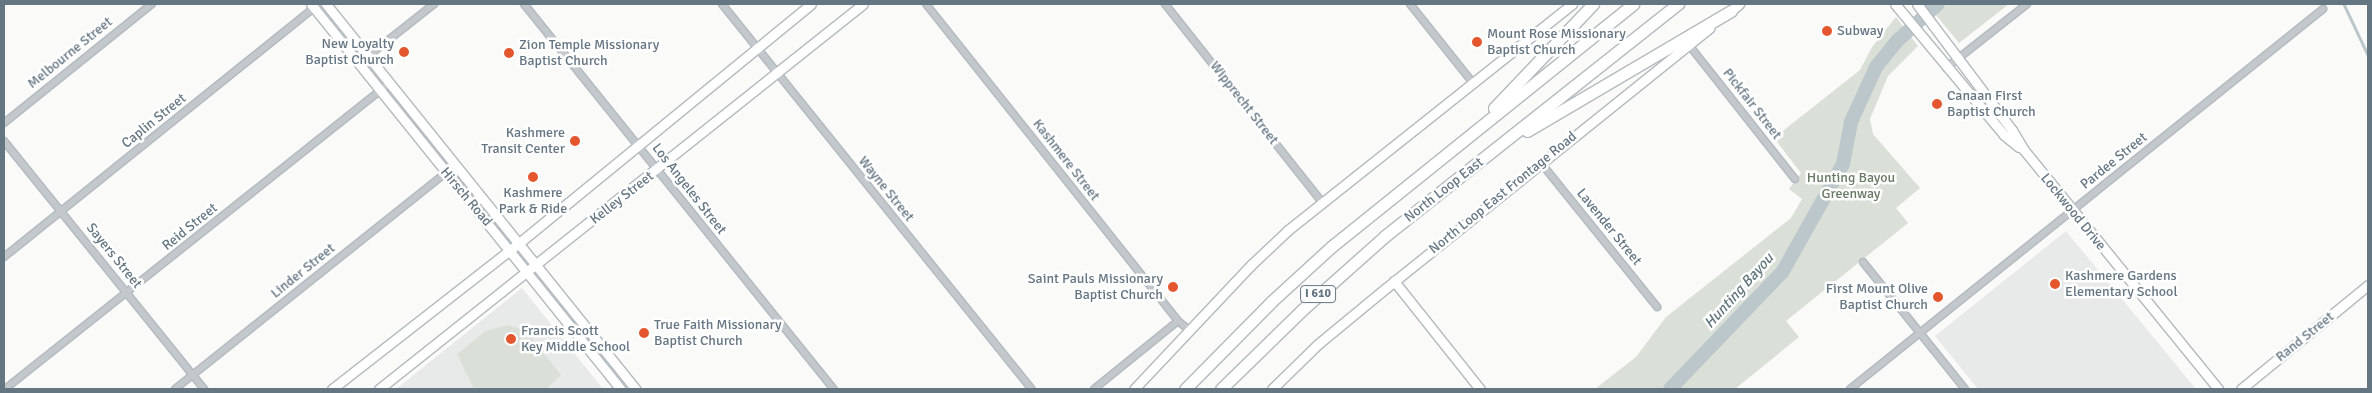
<!DOCTYPE html>
<style>
body{margin:0}
#map{position:relative;width:2372px;height:393px;overflow:hidden;background:#fafaf8;font-family:Signika,sans-serif}
div>[style]{position:absolute}
.built>*{inset:0;background:#e8e9e9}
.green>*{inset:0;background:#dadfd7}
.stream>*{height:2.5px;margin:-1.25px;padding:0 1.25px;transform-origin:1.25px;border-radius:1.25px;background:#bbc7cb}
.river>*{height:14px;margin:-7px;padding:0 7px;transform-origin:7px;border-radius:7px;background:#bbc7cb}
.roads{filter:drop-shadow(1px 0 #b3babf) drop-shadow(-1px 0 #b3babf) drop-shadow(0 1px #b3babf) drop-shadow(0 -1px #b3babf)}
.street>*{height:6px;margin:-3px;padding:0 3px;transform-origin:3px;border-radius:3px;background:#c3c8cc}
.secondary>*{height:9px;margin:-4.5px;padding:0 4.5px;transform-origin:4.5px;border-radius:4.5px;background:#fff}
.highway>*{height:11px;margin:-5.5px;padding:0 5.5px;transform-origin:5.5px;border-radius:5.5px;background:#fff}
.dots>*{width:14px;height:14px;translate:-50% -50%;box-sizing:border-box;border:2px solid #fff;border-radius:50%}
span{translate:-50% -50%;white-space:nowrap;text-align:center;line-height:1.15;-webkit-text-stroke:5px #fff;paint-order:stroke}
.shield-label span{padding:1px 4px;background:#fff;border:1px solid;border-radius:4px;-webkit-text-stroke-width:0}
.shield-label{font-size:12px;color:#657683;font-weight:700}
.poi-label{font-size:14px;color:#657683}
.left{translate:0 -50%;text-align:left}
.right{translate:-100% -50%;text-align:right}
.street-label{font-size:14px;color:#657683}
.park-label{font-size:14px;color:#687a64}
.water-label{font-size:15px;color:#60757c;font-style:italic}
.frame{position:absolute;inset:0;border:5px solid #657683;pointer-events:none}
</style>
<div id="map">
<div class="built">
<i style="clip-path:polygon(2066px 231px,2196px 389px,1978px 389px,1935px 336px)"></i>
<i style="clip-path:polygon(522px 288px,603px 389px,396px 389px)"></i>
</div>
<div class="green">
<i style="clip-path:polygon(1927px 4px,2009px 4px,1959px 43px)"></i>
<i style="clip-path:polygon(1896px 17px,1918px 46px,1888px 76px,1870px 119px,1873px 134px,1920px 188px,1896px 208px,1908px 223px,1786px 321px,1799px 337px,1735px 389px,1595px 389px,1636px 357px,1666px 317px,1791px 218px,1802px 199px,1789px 189px,1801px 173px,1774px 138px,1860px 70px,1872px 47px)"></i>
<i style="clip-path:polygon(507px 325px,525px 330px,561px 375px,546px 389px,474px 389px,457px 354px,486px 331px)"></i>
</div>
<div class="stream">
<i style="left:2344px;top:4px;width:56px;rotate:64.8deg"></i>
</div>
<div class="river">
<i style="left:1670px;top:389px;width:163px;rotate:-46.2deg"></i>
<i style="left:1783px;top:271px;width:123px;rotate:-60.7deg"></i>
<i style="left:1843px;top:164px;width:43px;rotate:-79.2deg"></i>
<i style="left:1851px;top:122px;width:60px;rotate:-65.6deg"></i>
<i style="left:1876px;top:67px;width:33px;rotate:-51deg"></i>
<i style="left:1897px;top:41px;width:55px;rotate:-42.1deg"></i>
</div>
<div class="roads">
<div class="street">
<i style="left:524px;top:4px;width:494px;rotate:51.2deg"></i>
<i style="left:722px;top:4px;width:494px;rotate:51.2deg"></i>
<i style="left:926px;top:4px;width:405px;rotate:51.5deg"></i>
<i style="left:1178px;top:321px;width:13px;rotate:39deg"></i>
<i style="left:1165px;top:4px;width:253px;rotate:51.6deg"></i>
<i style="left:1410px;top:4px;width:101px;rotate:51.4deg"></i>
<i style="left:1689px;top:45px;width:171px;rotate:51.7deg"></i>
<i style="left:358px;top:64px;width:97px;rotate:-38.3deg"></i>
<i style="left:1946px;top:68px;width:103px;rotate:-38.3deg"></i>
<i style="left:4px;top:123px;width:190px;rotate:-38.8deg"></i>
<i style="left:4px;top:141px;width:319px;rotate:51.1deg"></i>
<i style="left:1541px;top:163px;width:185px;rotate:51.1deg"></i>
<i style="left:4px;top:257px;width:404px;rotate:-38.8deg"></i>
<i style="left:1863px;top:262px;width:163px;rotate:51.2deg"></i>
<i style="left:5px;top:389px;width:492px;rotate:-38.5deg"></i>
<i style="left:175px;top:389px;width:347px;rotate:-38.6deg"></i>
<i style="left:446px;top:173px;width:14px;rotate:-60deg"></i>
<i style="left:1094px;top:389px;width:108px;rotate:-39deg"></i>
<i style="left:1850px;top:389px;width:607px;rotate:-38.78deg"></i>
</div>
<div class="secondary">
<i style="left:311px;top:4px;width:494px;rotate:51.2deg"></i>
<i style="left:326px;top:4px;width:494px;rotate:51.2deg"></i>
<i style="left:1895px;top:4px;width:170px;rotate:50.2deg"></i>
<i style="left:2004px;top:135px;width:19px;rotate:39deg"></i>
<i style="left:1917px;top:4px;width:158px;rotate:53deg"></i>
<i style="left:2012px;top:130px;width:23px;rotate:59deg"></i>
<i style="left:2024px;top:150px;width:308px;rotate:50.9deg"></i>
<i style="left:1727px;top:14px;width:16px;rotate:-40deg"></i>
<i style="left:1394px;top:281px;width:138px;rotate:51.5deg"></i>
<i style="left:332px;top:389px;width:237px;rotate:-38deg"></i>
<i style="left:519px;top:243px;width:377px;rotate:-39.3deg"></i>
<i style="left:379px;top:389px;width:618px;rotate:-38.5deg"></i>
<i style="left:1134px;top:389px;width:172px;rotate:-46.7deg"></i>
<i style="left:1252px;top:264px;width:50px;rotate:-43.4deg"></i>
<i style="left:1288px;top:230px;width:363px;rotate:-38.5deg"></i>
<i style="left:1272px;top:389px;width:64px;rotate:-44.4deg"></i>
<i style="left:1318px;top:344px;width:88px;rotate:-39.5deg"></i>
<i style="left:1386px;top:288px;width:415px;rotate:-38.8deg"></i>
<i style="left:2241px;top:389px;width:164px;rotate:-39.3deg"></i>
</div>
<div class="highway">
<i style="left:1494px;top:108px;width:144px;rotate:-46.4deg"></i>
<i style="left:1527px;top:131px;width:237px;rotate:-30.5deg"></i>
<i style="left:1185px;top:389px;width:124px;rotate:-45.3deg"></i>
<i style="left:1272px;top:301px;width:80px;rotate:-42.5deg"></i>
<i style="left:1331px;top:247px;width:388px;rotate:-38.8deg"></i>
<i style="left:1221px;top:389px;width:113px;rotate:-44.3deg"></i>
<i style="left:1302px;top:310px;width:111px;rotate:-41.7deg"></i>
<i style="left:1385px;top:236px;width:374px;rotate:-38.4deg"></i>
</div>
</div>
<div class="dots">
<i style="left:1827px;top:31px;background:#e4572e"></i>
<i style="left:1477px;top:42px;background:#e4572e"></i>
<i style="left:404px;top:52px;background:#e4572e"></i>
<i style="left:509px;top:53px;background:#e4572e"></i>
<i style="left:1937px;top:104px;background:#e4572e"></i>
<i style="left:575px;top:141px;background:#e4572e"></i>
<i style="left:533px;top:177px;background:#e4572e"></i>
<i style="left:2055px;top:284px;background:#e4572e"></i>
<i style="left:1173px;top:287px;background:#e4572e"></i>
<i style="left:1938px;top:297px;background:#e4572e"></i>
<i style="left:644px;top:333px;background:#e4572e"></i>
<i style="left:511px;top:339px;background:#e4572e"></i>
</div>
<div class="shield-label">
<span style="left:1318px;top:294px">I 610</span>
</div>
<div class="poi-label">
<span class="left" style="left:1837px;top:31px">Subway</span>
<span class="left" style="left:1487px;top:42px">Mount Rose Missionary<br>Baptist Church</span>
<span class="right" style="left:394px;top:52px">New Loyalty<br>Baptist Church</span>
<span class="left" style="left:519px;top:53px">Zion Temple Missionary<br>Baptist Church</span>
<span class="left" style="left:1947px;top:104px">Canaan First<br>Baptist Church</span>
<span class="right" style="left:565px;top:141px">Kashmere<br>Transit Center</span>
<span style="left:533px;top:201px">Kashmere<br>Park &amp; Ride</span>
<span class="left" style="left:2065px;top:284px">Kashmere Gardens<br>Elementary School</span>
<span class="right" style="left:1163px;top:287px">Saint Pauls Missionary<br>Baptist Church</span>
<span class="right" style="left:1928px;top:297px">First Mount Olive<br>Baptist Church</span>
<span class="left" style="left:654px;top:333px">True Faith Missionary<br>Baptist Church</span>
<span class="left" style="left:521px;top:339px">Francis Scott<br>Key Middle School</span>
</div>
<div class="street-label">
<span style="left:70px;top:53px;rotate:-39deg">Melbourne Street</span>
<span style="left:1244px;top:103px;rotate:52deg">Wipprecht Street</span>
<span style="left:1752px;top:104px;rotate:52deg">Pickfair Street</span>
<span style="left:154px;top:121px;rotate:-39deg">Caplin Street</span>
<span style="left:1066px;top:160px;rotate:52deg">Kashmere Street</span>
<span style="left:2114px;top:161px;rotate:-39deg">Pardee Street</span>
<span style="left:689px;top:189px;rotate:52deg">Los Angeles Street</span>
<span style="left:886px;top:189px;rotate:51deg">Wayne Street</span>
<span style="left:1444px;top:190px;rotate:-38deg">North Loop East</span>
<span style="left:1503px;top:193px;rotate:-39deg">North Loop East Frontage Road</span>
<span style="left:466px;top:197px;rotate:50deg">Hirsch Road</span>
<span style="left:622px;top:198px;rotate:-38deg">Kelley Street</span>
<span style="left:2073px;top:212px;rotate:51deg">Lockwood Drive</span>
<span style="left:190px;top:227px;rotate:-39deg">Reid Street</span>
<span style="left:1609px;top:227px;rotate:51deg">Lavender Street</span>
<span style="left:114px;top:256px;rotate:51deg">Sayers Street</span>
<span style="left:303px;top:271px;rotate:-39deg">Linder Street</span>
<span style="left:2305px;top:337px;rotate:-39deg">Rand Street</span>
</div>
<div class="park-label">
<span style="left:1851px;top:186px">Hunting Bayou<br>Greenway</span>
</div>
<div class="water-label">
<span style="left:1739px;top:291px;rotate:-48deg">Hunting Bayou</span>
</div>
<div class="frame"></div>
</div>
